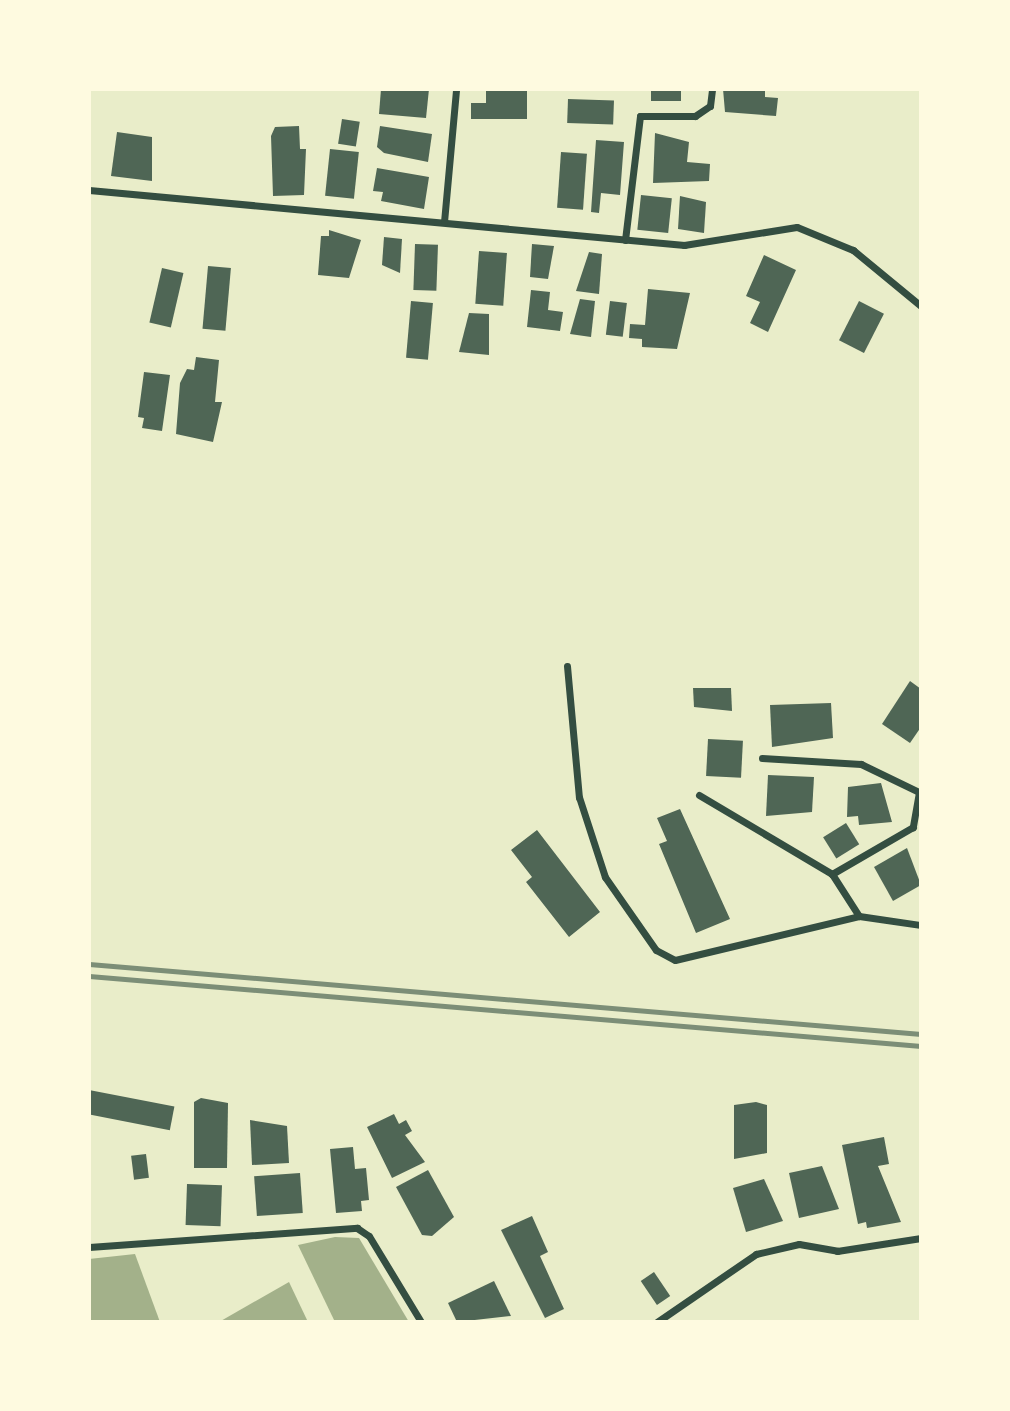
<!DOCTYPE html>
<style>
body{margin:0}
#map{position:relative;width:1010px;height:1411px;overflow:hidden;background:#e9edc9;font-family:"IBM Plex Sans",sans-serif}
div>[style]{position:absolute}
.water>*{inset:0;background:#a3b18a}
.building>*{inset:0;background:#4f6655;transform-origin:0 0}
.minor>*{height:7px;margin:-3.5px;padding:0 3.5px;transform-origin:3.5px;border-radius:3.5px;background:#344e41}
.rail>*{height:5px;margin:-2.5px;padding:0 2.5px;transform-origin:2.5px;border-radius:2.5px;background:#7c8e77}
span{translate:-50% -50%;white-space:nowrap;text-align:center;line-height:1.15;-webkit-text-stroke:6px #fefae0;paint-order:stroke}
.frame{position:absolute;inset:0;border:91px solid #fefae0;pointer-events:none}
</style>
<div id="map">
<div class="water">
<i style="clip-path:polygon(335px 1237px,359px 1238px,409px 1322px,335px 1322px,298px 1245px)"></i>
<i style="clip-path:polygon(135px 1254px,160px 1322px,89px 1322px,89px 1259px)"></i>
<i style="clip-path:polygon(289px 1282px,308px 1322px,219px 1322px)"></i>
</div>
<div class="building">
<i style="clip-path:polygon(381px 89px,429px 89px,426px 118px,379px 114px)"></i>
<i style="left:651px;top:89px;width:30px;height:12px"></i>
<i style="clip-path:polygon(723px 89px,765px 89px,765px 97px,778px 98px,776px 116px,725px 112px)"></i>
<i style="clip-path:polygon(486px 91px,527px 91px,527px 119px,471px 119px,471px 103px,486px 103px)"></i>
<i style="left:568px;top:99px;width:46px;height:24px;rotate:2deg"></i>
<i style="left:342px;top:119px;width:18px;height:25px;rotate:9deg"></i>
<i style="clip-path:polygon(299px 126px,300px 149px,306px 149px,304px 195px,273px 196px,271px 136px,275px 127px)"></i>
<i style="clip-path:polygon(380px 126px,432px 134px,428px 162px,384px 153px,377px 147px)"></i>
<i style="clip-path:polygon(117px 132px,152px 137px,152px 181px,111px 176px)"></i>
<i style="clip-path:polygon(655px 133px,689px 142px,687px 162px,710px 164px,709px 181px,653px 183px)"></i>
<i style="clip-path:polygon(596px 140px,624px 142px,620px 195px,601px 193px,599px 213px,591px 212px)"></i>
<i style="left:330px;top:149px;width:29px;height:47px;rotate:6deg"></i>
<i style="left:561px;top:152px;width:26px;height:56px;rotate:4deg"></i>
<i style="clip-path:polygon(377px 168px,429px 177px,424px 209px,381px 201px,383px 192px,373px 191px)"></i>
<i style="left:641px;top:195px;width:31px;height:35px;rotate:6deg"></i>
<i style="clip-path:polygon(680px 196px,706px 202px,704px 233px,678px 229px)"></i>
<i style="clip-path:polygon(329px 230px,361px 240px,349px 278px,318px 275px,321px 236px,329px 236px)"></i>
<i style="clip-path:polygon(384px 237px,402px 239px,400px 273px,382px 265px)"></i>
<i style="left:415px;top:244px;width:23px;height:46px;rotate:2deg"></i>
<i style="clip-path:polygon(532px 244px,554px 246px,548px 279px,530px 277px)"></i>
<i style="left:479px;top:251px;width:28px;height:53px;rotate:4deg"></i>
<i style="clip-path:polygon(589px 252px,602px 254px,599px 294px,576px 291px)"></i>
<i style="clip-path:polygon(764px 255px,796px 270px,768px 332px,750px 323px,760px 302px,746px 296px)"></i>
<i style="left:208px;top:266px;width:23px;height:63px;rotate:5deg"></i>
<i style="left:162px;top:268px;width:22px;height:56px;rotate:13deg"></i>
<i style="clip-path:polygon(648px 289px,690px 293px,677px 349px,642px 347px,642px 339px,629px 338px,630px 324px,645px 325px)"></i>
<i style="clip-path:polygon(531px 290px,550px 292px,548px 310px,563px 312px,560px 331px,527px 327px)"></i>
<i style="clip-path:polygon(580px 299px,595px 301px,591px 337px,570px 334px)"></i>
<i style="left:411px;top:301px;width:22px;height:57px;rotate:5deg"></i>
<i style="left:610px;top:301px;width:17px;height:34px;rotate:7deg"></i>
<i style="left:859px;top:301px;width:28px;height:44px;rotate:27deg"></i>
<i style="clip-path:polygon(469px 313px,489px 314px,489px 355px,459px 352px)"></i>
<i style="clip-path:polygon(196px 357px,219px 360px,215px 402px,222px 402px,213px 442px,176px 434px,180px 383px,187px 369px,194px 370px)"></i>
<i style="clip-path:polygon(144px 372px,170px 375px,162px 431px,142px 428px,144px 418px,138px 417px)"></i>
<i style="clip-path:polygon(910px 681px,921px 689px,921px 727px,910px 743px,882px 724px)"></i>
<i style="clip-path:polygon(693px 688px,731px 688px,732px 711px,694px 707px)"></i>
<i style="clip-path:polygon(831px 703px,833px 738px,772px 747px,770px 705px)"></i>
<i style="left:708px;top:739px;width:35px;height:37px;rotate:3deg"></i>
<i style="clip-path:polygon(768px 775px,814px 777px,812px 812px,766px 816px)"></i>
<i style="clip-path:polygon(881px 783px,892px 822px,859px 825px,858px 816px,847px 817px,848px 787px)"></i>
<i style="clip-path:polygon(680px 809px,730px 919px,696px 933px,659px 844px,667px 841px,657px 818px)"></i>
<i style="left:846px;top:823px;width:25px;height:27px;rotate:58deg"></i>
<i style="clip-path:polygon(537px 830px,600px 912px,569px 937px,526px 882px,532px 877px,511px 850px)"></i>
<i style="clip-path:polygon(907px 848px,921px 885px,893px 901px,874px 867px)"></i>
<i style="left:89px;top:1090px;width:87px;height:24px;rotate:11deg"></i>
<i style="clip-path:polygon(201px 1098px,228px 1103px,227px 1168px,194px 1168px,194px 1102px)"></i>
<i style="clip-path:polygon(756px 1102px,767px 1105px,767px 1153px,734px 1159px,734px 1105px)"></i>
<i style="clip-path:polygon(394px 1114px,399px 1124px,406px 1120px,412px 1131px,405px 1135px,425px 1162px,392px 1178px,367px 1127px)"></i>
<i style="clip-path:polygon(250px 1120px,287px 1126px,289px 1163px,252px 1165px)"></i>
<i style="clip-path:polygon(884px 1137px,889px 1164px,878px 1166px,901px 1222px,867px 1228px,866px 1222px,858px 1224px,842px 1145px)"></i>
<i style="clip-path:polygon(353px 1147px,355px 1169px,366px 1168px,369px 1200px,361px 1201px,362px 1211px,336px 1213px,330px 1149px)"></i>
<i style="left:146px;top:1154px;width:24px;height:15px;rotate:83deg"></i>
<i style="clip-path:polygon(822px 1166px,839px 1209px,799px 1218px,789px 1173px)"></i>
<i style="clip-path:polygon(428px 1170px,454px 1217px,432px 1236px,422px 1235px,396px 1187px)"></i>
<i style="left:300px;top:1173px;width:40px;height:46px;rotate:86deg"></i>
<i style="clip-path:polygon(764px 1179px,783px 1221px,746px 1232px,733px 1188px)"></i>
<i style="left:187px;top:1184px;width:35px;height:41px;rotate:2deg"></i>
<i style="clip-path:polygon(532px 1216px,548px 1252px,540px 1256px,564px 1309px,545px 1318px,501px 1230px)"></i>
<i style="left:654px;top:1272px;width:29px;height:16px;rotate:56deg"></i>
<i style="clip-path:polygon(494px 1281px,511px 1316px,457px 1322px,448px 1303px)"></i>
</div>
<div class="minor">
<i style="left:89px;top:190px;width:598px;rotate:5.28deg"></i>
<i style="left:684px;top:245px;width:114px;rotate:-9.1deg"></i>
<i style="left:797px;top:227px;width:61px;rotate:22.3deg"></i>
<i style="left:853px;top:250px;width:88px;rotate:39.5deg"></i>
<i style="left:444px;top:222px;width:134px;rotate:-84.8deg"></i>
<i style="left:625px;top:240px;width:125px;rotate:-83.1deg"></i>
<i style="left:640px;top:116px;width:55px"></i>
<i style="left:695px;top:116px;width:18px;rotate:-34deg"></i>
<i style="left:710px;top:106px;width:17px;rotate:-83deg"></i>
<i style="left:567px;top:666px;width:132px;rotate:84.8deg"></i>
<i style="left:579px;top:797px;width:84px;rotate:72deg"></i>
<i style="left:605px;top:877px;width:89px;rotate:55.1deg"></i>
<i style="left:656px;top:950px;width:21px;rotate:28deg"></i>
<i style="left:675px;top:960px;width:189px;rotate:-13.4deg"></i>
<i style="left:859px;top:916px;width:63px;rotate:8.3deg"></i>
<i style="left:762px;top:758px;width:99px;rotate:3.5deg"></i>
<i style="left:861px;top:764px;width:64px;rotate:25.8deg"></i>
<i style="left:919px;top:792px;width:36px;rotate:100deg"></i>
<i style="left:913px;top:827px;width:94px;rotate:149.9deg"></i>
<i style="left:699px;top:795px;width:155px;rotate:30.7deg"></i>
<i style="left:832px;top:874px;width:50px;rotate:57.3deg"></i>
<i style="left:89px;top:1247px;width:269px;rotate:-4.1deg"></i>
<i style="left:357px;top:1228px;width:14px;rotate:34deg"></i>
<i style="left:369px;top:1236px;width:100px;rotate:58.8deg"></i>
<i style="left:657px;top:1322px;width:120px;rotate:-34.5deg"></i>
<i style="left:756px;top:1254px;width:44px;rotate:-13.1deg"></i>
<i style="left:799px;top:1244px;width:39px;rotate:10deg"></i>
<i style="left:837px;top:1251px;width:85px;rotate:-8.8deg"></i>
</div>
<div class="rail">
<i style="left:89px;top:964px;width:835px;rotate:4.81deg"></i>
<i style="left:89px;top:976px;width:835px;rotate:4.81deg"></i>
</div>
<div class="frame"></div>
</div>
